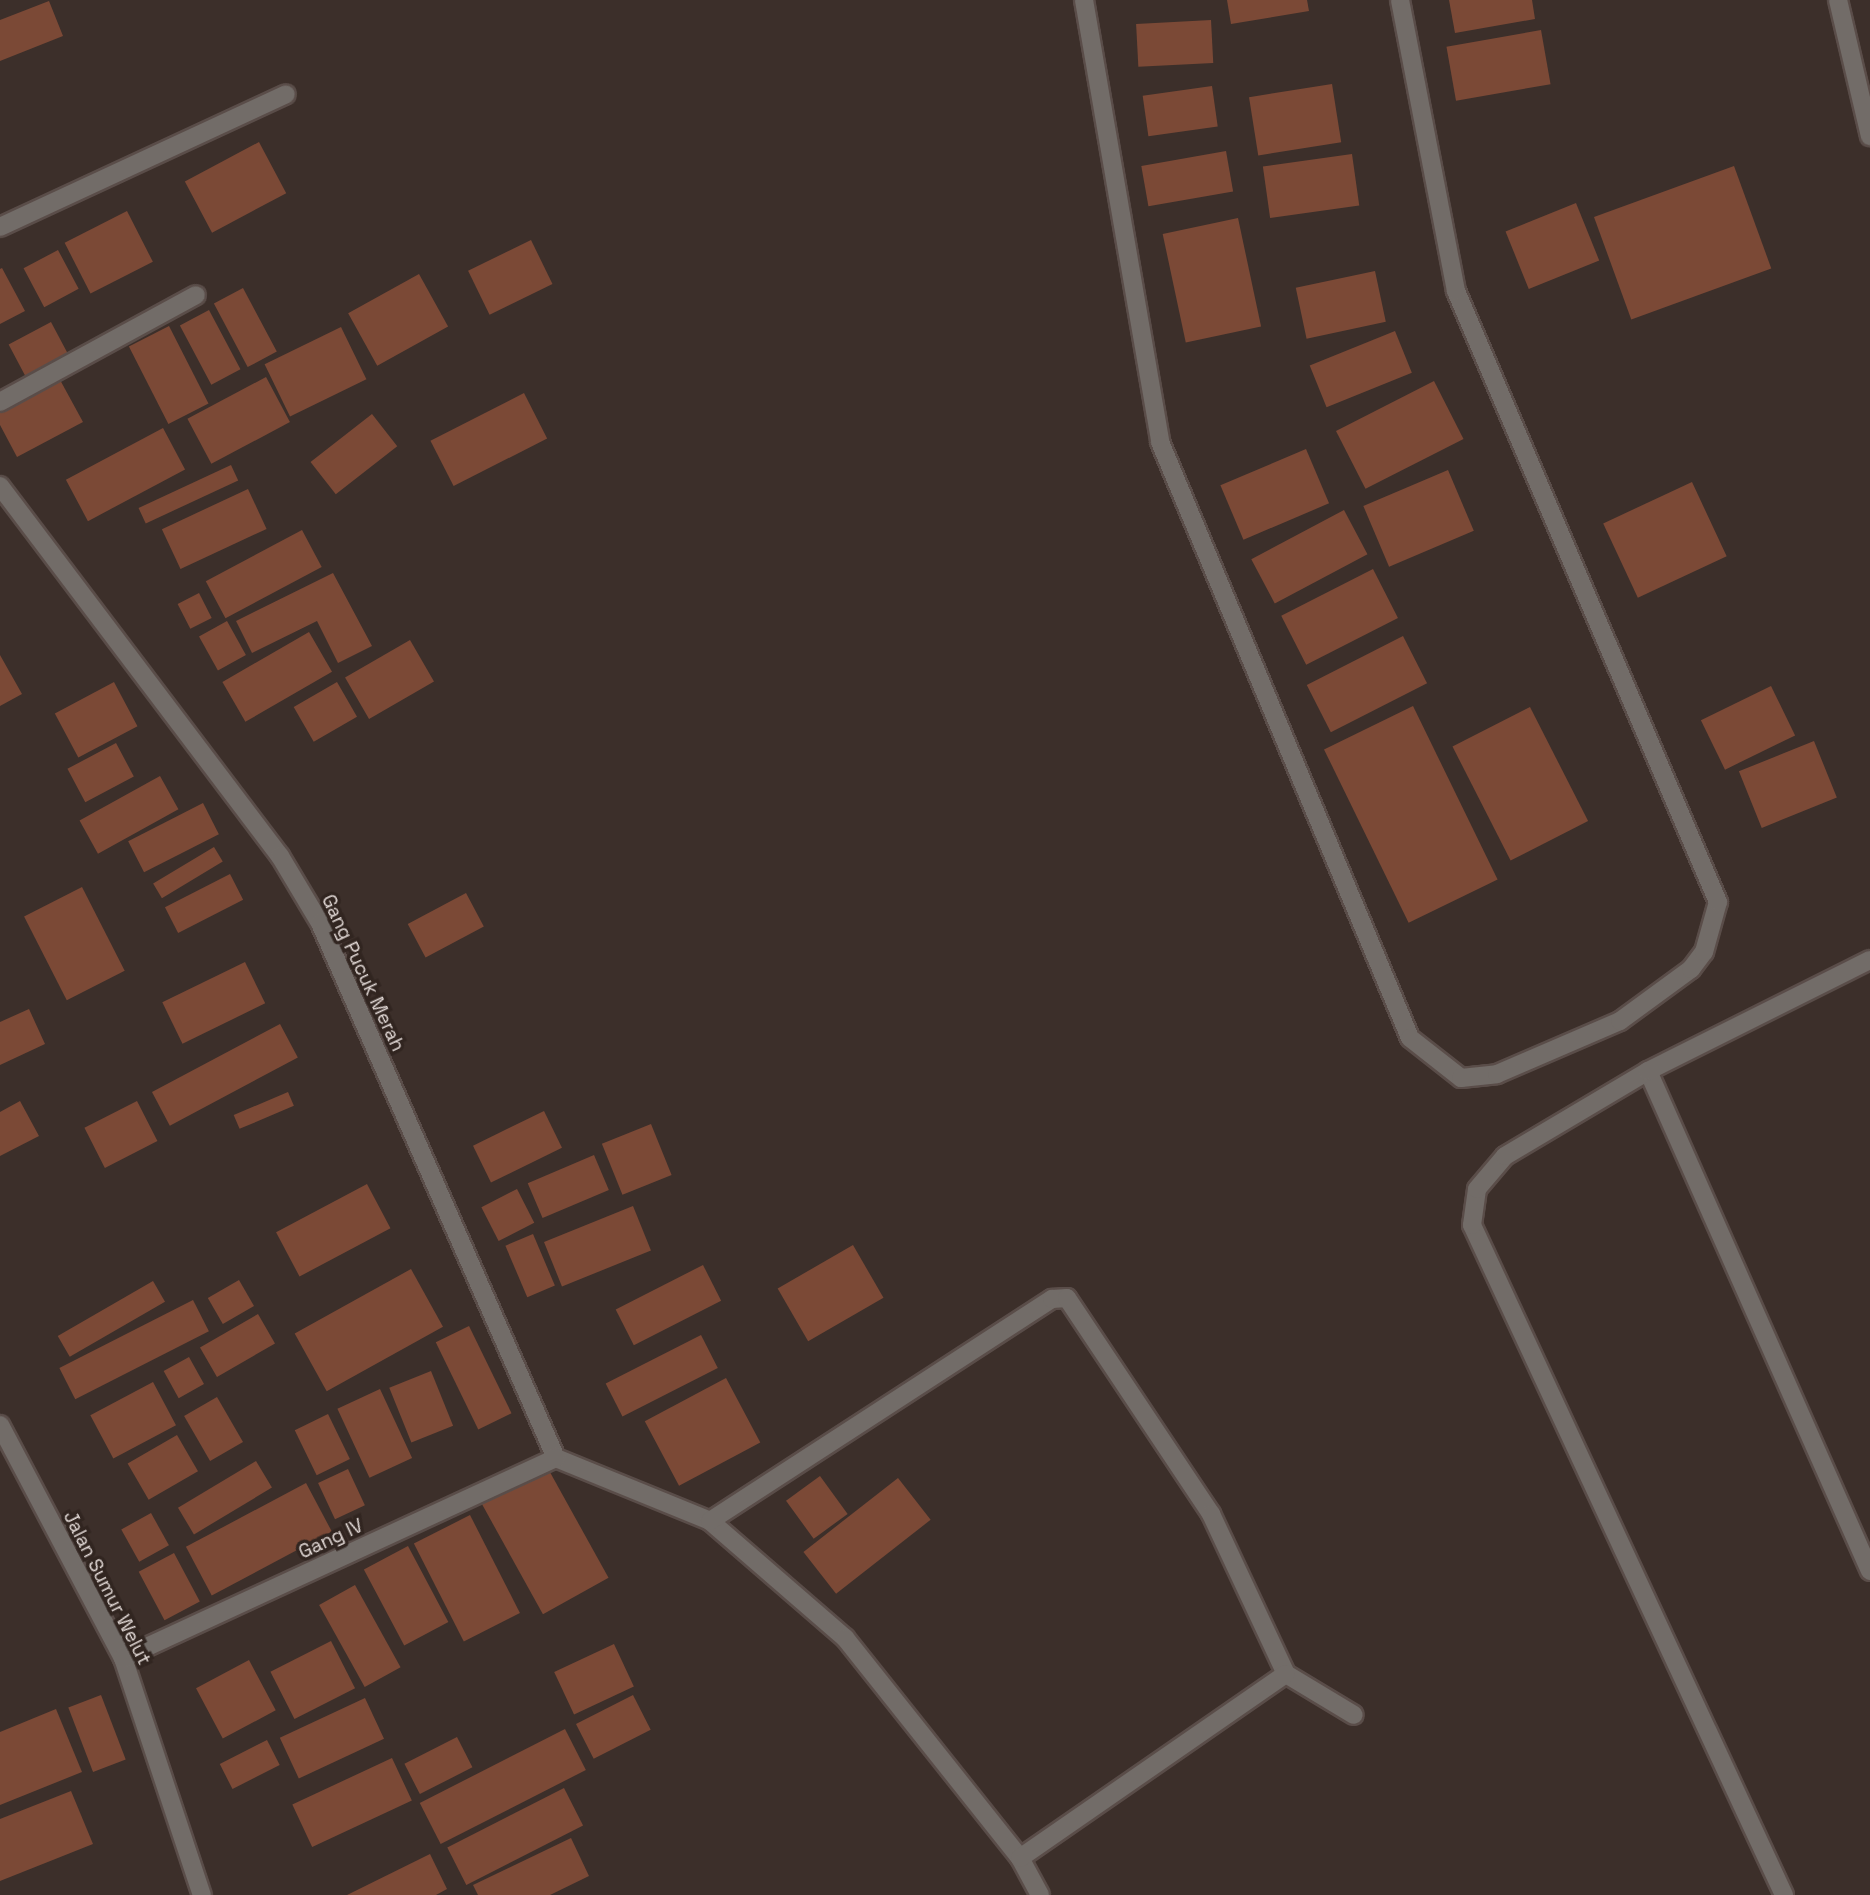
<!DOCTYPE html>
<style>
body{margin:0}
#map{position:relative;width:1870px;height:1895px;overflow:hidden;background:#3c2f2a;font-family:"Space Grotesk",sans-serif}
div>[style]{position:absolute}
.building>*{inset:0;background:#7b4936;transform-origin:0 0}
.roads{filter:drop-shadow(2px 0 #5a4d49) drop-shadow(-2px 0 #5a4d49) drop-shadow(0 2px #5a4d49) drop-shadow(0 -2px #5a4d49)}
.minor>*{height:18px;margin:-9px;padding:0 9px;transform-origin:9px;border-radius:9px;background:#726c68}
span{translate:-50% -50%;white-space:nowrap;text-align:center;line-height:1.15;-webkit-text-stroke:7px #312520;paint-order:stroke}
.street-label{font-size:19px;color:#e1d8d5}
</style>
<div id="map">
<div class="building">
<i style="clip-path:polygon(1227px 0,1307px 0,1309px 11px,1231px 24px)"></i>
<i style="clip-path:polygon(1449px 0,1532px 0,1535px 19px,1455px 33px)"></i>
<i style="clip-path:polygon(49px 1px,63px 36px,0 61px,0 20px)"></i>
<i style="left:1211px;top:20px;width:43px;height:75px;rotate:87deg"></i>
<i style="left:1541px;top:30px;width:55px;height:96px;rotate:80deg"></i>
<i style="left:1332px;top:84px;width:59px;height:84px;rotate:81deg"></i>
<i style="left:1212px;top:86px;width:41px;height:70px;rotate:82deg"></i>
<i style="left:259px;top:142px;width:58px;height:84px;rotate:62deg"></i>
<i style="left:1226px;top:151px;width:41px;height:86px;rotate:80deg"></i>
<i style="left:1352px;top:154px;width:52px;height:90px;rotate:82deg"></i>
<i style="left:1734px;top:166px;width:109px;height:149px;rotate:70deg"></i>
<i style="left:1576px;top:203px;width:62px;height:76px;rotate:68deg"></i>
<i style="left:127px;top:211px;width:57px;height:70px;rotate:63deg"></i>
<i style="left:1238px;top:218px;width:111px;height:77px;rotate:78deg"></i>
<i style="left:531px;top:240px;width:49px;height:70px;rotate:64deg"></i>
<i style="left:58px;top:250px;width:44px;height:39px;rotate:62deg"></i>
<i style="clip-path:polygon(2px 268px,25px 311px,0 324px,0 269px)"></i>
<i style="left:1375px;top:271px;width:52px;height:81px;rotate:78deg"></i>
<i style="left:419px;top:274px;width:60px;height:81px;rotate:61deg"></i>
<i style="left:243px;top:288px;width:72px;height:33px;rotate:62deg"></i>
<i style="left:209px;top:310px;width:67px;height:33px;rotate:62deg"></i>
<i style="left:51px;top:322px;width:41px;height:48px;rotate:62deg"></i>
<i style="left:169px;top:326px;width:87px;height:45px;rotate:63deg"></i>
<i style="left:341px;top:327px;width:58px;height:85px;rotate:64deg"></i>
<i style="left:1395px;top:331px;width:45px;height:92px;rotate:68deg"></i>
<i style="left:266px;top:377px;width:51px;height:89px;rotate:62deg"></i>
<i style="clip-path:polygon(59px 378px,83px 422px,17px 457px,0 425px,0 409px)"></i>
<i style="left:1434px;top:381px;width:65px;height:110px;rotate:63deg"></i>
<i style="left:524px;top:393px;width:51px;height:105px;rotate:63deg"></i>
<i style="left:372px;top:414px;width:41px;height:78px;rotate:52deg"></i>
<i style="left:163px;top:428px;width:47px;height:110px;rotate:62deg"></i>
<i style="left:1306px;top:449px;width:59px;height:93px;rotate:67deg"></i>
<i style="left:231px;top:465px;width:17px;height:102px;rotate:65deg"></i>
<i style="left:1448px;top:470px;width:66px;height:92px;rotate:67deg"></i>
<i style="left:1692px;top:482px;width:82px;height:98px;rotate:65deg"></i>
<i style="left:248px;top:489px;width:44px;height:95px;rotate:65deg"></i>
<i style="left:1344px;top:510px;width:50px;height:105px;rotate:62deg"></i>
<i style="left:302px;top:530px;width:42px;height:109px;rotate:62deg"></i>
<i style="left:1373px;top:569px;width:55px;height:103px;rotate:63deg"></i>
<i style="clip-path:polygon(333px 573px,372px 646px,338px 663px,317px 621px,252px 653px,236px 621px)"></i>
<i style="left:199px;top:593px;width:28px;height:24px;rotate:63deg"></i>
<i style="left:227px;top:621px;width:39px;height:32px;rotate:61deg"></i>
<i style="left:309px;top:632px;width:46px;height:100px;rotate:60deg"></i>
<i style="left:1403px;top:636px;width:53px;height:108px;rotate:63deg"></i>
<i style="left:410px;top:640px;width:48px;height:75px;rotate:60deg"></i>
<i style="clip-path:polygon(0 655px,22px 694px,0 706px)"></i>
<i style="left:114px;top:682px;width:50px;height:67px;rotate:62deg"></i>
<i style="left:337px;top:682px;width:40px;height:50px;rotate:60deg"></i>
<i style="left:1771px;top:686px;width:55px;height:78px;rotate:64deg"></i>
<i style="left:1413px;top:706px;width:193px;height:99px;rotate:64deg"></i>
<i style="left:1530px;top:707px;width:128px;height:87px;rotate:63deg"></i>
<i style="left:1814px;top:741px;width:61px;height:81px;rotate:68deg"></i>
<i style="left:116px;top:743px;width:38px;height:55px;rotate:62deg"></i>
<i style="left:160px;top:776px;width:38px;height:92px;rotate:61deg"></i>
<i style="left:203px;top:803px;width:35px;height:84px;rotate:63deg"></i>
<i style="left:214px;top:847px;width:17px;height:71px;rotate:59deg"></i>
<i style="left:230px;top:874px;width:29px;height:73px;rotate:63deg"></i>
<i style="left:82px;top:887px;width:94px;height:65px;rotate:63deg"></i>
<i style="left:466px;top:893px;width:38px;height:66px;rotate:62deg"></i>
<i style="left:245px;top:962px;width:46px;height:92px;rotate:64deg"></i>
<i style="clip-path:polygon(29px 1009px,45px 1044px,0 1065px,0 1022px)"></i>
<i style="left:280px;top:1024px;width:38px;height:145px;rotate:62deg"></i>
<i style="left:288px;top:1092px;width:15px;height:59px;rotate:67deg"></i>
<i style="clip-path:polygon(20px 1101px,39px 1136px,0 1156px,0 1112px)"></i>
<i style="left:137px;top:1101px;width:45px;height:59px;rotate:63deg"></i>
<i style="left:544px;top:1111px;width:41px;height:79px;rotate:64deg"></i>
<i style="left:651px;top:1124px;width:55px;height:53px;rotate:68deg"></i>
<i style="left:594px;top:1155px;width:38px;height:72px;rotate:67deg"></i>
<i style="left:367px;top:1184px;width:50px;height:103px;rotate:62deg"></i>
<i style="left:517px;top:1189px;width:38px;height:40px;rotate:63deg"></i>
<i style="left:633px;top:1206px;width:48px;height:96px;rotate:68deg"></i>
<i style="left:533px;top:1234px;width:56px;height:30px;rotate:67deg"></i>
<i style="left:853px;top:1245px;width:61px;height:87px;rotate:60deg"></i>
<i style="left:703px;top:1265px;width:40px;height:98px;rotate:63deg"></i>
<i style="left:411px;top:1269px;width:66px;height:133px;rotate:61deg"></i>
<i style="left:239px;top:1280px;width:30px;height:36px;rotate:60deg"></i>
<i style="left:153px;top:1281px;width:24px;height:110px;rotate:60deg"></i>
<i style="left:193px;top:1300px;width:35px;height:150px;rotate:63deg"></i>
<i style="left:258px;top:1314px;width:34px;height:67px;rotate:60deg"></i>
<i style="left:469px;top:1326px;width:97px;height:37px;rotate:64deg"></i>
<i style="left:701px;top:1335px;width:37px;height:107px;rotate:63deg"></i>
<i style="left:189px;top:1357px;width:31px;height:29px;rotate:61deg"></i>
<i style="left:431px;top:1371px;width:59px;height:45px;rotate:68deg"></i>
<i style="left:726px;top:1378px;width:73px;height:92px;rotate:62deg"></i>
<i style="left:153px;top:1382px;width:49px;height:71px;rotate:62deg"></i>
<i style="left:380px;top:1389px;width:76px;height:47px;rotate:65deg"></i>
<i style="left:217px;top:1397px;width:52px;height:38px;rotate:60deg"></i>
<i style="left:328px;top:1414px;width:50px;height:37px;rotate:64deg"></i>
<i style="left:177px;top:1435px;width:42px;height:57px;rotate:60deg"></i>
<i style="left:256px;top:1461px;width:31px;height:91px;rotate:59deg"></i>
<i style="left:546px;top:1465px;width:129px;height:75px;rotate:61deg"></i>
<i style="left:348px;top:1469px;width:40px;height:33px;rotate:65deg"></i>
<i style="left:820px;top:1476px;width:47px;height:42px;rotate:54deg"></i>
<i style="left:898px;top:1478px;width:53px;height:120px;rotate:52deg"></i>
<i style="left:306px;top:1483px;width:55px;height:136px;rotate:62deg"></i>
<i style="left:151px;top:1513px;width:37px;height:34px;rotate:61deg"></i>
<i style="left:470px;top:1515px;width:110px;height:63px;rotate:63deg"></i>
<i style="left:408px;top:1546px;width:86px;height:50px;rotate:62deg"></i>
<i style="left:174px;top:1553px;width:55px;height:40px;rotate:62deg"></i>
<i style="left:355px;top:1585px;width:94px;height:41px;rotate:61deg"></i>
<i style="left:331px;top:1641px;width:53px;height:68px;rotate:63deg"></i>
<i style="left:614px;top:1644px;width:47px;height:66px;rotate:65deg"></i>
<i style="left:249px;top:1660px;width:57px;height:60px;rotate:62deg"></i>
<i style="left:101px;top:1695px;width:69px;height:35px;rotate:69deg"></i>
<i style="left:633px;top:1695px;width:39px;height:64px;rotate:63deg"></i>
<i style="left:365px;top:1698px;width:45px;height:94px;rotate:65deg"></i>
<i style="clip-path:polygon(56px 1709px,82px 1772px,0 1805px,0 1732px)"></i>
<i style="left:565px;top:1729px;width:46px;height:163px;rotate:63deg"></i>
<i style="left:457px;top:1737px;width:34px;height:59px;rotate:63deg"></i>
<i style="left:267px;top:1740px;width:28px;height:53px;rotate:63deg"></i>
<i style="left:392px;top:1758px;width:47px;height:110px;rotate:65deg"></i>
<i style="left:564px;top:1788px;width:42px;height:131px;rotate:63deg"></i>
<i style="clip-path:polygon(71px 1791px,93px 1844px,0 1881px,0 1819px)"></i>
<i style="clip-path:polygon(571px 1838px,589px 1876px,550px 1895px,478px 1895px,473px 1885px)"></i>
<i style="clip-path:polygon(430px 1854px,447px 1889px,436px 1895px,347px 1895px)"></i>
</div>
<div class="roads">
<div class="minor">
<i style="left:1084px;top:0;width:448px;rotate:80.2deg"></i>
<i style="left:1160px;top:442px;width:646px;rotate:67.24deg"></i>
<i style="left:1410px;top:1038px;width:65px;rotate:38.1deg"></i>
<i style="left:1461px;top:1078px;width:36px;rotate:-6deg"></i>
<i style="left:1497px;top:1074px;width:134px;rotate:-23.3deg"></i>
<i style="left:1620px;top:1021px;width:88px;rotate:-36.2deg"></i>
<i style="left:1691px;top:969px;width:21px;rotate:-53deg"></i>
<i style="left:1704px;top:952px;width:52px;rotate:-74.4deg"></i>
<i style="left:1718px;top:902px;width:665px;rotate:-113.21deg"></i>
<i style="left:1456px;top:291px;width:296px;rotate:-100.9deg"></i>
<i style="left:1838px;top:0;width:140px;rotate:76.8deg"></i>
<i style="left:0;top:227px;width:315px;rotate:-24.9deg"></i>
<i style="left:0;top:402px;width:223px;rotate:-28.6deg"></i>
<i style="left:0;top:486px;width:464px;rotate:52.9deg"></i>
<i style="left:280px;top:856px;width:78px;rotate:59.2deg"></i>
<i style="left:320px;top:923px;width:585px;rotate:66.2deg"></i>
<i style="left:1648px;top:1071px;width:547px;rotate:66.06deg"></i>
<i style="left:0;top:1425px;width:263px;rotate:62.2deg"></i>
<i style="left:123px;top:1658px;width:250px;rotate:71.6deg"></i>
<i style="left:556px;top:1458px;width:166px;rotate:22.2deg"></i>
<i style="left:710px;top:1521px;width:179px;rotate:40.9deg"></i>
<i style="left:845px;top:1638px;width:281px;rotate:51.5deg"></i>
<i style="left:1020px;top:1858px;width:42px;rotate:61.6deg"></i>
<i style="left:710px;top:1521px;width:408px;rotate:-33deg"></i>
<i style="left:1052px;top:1299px;width:15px;rotate:-4deg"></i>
<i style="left:1067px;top:1298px;width:260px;rotate:56.3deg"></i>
<i style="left:1211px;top:1514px;width:177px;rotate:64.9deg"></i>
<i style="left:1286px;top:1674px;width:79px;rotate:31.1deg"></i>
<i style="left:123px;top:1658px;width:477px;rotate:-24.8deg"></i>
<i style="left:1020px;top:1858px;width:323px;rotate:-34.7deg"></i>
<i style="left:1784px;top:1895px;width:739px;rotate:-114.97deg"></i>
<i style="left:1472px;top:1225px;width:36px;rotate:-82deg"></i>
<i style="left:1477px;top:1189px;width:43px;rotate:-49.7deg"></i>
<i style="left:1505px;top:1156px;width:166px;rotate:-30.7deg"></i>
<i style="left:1648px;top:1071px;width:248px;rotate:-26.6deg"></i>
</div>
</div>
<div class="street-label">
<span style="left:363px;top:973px;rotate:65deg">Gang Pucuk Merah</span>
<span style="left:331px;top:1539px;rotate:-25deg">Gang IV</span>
<span style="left:107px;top:1588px;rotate:63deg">Jalan Sumur Welut</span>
</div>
</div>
